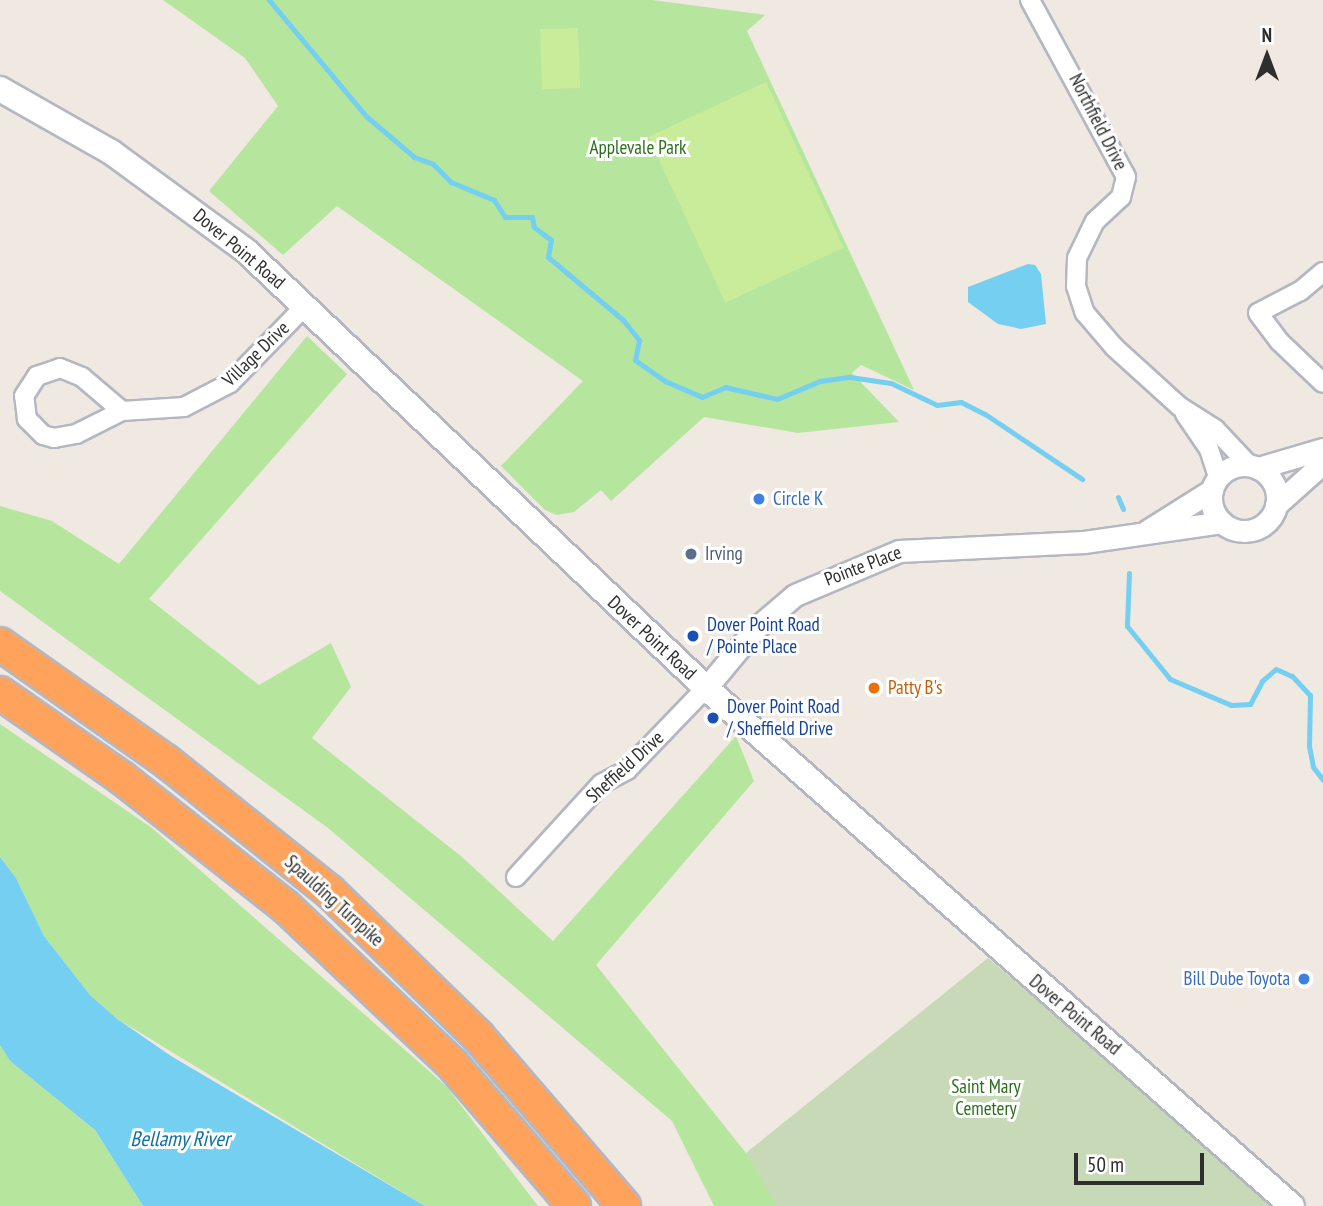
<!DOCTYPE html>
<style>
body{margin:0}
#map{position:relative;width:1323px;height:1206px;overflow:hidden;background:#efe9e1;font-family:"PT Sans Narrow",sans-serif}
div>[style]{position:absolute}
.green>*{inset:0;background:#b6e59e}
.cemetery>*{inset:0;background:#c8d9b8}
.pitch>*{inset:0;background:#c9ec9a;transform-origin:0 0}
.water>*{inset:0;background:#75cff0}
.stream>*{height:5px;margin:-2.5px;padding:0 2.5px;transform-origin:2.5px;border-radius:2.5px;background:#75cff0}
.roads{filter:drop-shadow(2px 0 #b4b7c1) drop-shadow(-2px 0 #b4b7c1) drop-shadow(0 2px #b4b7c1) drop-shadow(0 -2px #b4b7c1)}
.minor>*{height:18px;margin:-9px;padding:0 9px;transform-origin:9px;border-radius:9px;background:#fff}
.tertiary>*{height:21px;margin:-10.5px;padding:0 10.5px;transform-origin:10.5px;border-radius:10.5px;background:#fff}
.tertiary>.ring{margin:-10.5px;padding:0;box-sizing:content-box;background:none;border:21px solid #fff;border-radius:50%}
.secondary>*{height:24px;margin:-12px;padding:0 12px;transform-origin:12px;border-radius:12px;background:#fff}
.motorway>*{height:32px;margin:-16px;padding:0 16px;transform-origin:16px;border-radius:16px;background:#ffa35c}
.dots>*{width:19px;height:19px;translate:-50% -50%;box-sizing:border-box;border:4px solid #fff;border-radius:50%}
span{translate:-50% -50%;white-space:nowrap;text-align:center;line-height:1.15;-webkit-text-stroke:6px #fff;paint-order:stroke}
.street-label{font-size:19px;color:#2e2e2e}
.park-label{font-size:19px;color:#2c6e1b}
.shop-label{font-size:19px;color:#366cbe}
.left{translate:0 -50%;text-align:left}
.right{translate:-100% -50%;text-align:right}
.service-label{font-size:19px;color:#4e5e75}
.transit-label{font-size:19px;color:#164399}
.food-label{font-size:19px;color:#c56008}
.water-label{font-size:21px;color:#0d6fa3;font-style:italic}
.north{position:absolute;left:1232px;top:21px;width:70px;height:70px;-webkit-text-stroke:5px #fff;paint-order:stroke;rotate:0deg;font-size:19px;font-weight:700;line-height:28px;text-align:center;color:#2e2e2e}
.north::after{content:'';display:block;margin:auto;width:24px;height:32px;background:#2e2e2e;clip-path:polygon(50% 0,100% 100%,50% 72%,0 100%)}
.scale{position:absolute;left:1074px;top:1153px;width:130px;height:32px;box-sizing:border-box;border:4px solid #2e2e2e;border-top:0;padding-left:9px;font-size:21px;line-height:24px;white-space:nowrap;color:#2e2e2e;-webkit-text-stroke:5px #fff;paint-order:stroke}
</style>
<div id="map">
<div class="green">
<i style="clip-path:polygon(163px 0,652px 0,765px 15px,747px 31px,914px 390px,861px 365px,852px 373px,899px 422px,798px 433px,704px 417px,611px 501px,601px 490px,574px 512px,557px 515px,545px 510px,501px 466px,583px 381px,337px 206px,283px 255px,209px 191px,278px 106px,245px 58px)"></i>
<i style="clip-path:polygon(307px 336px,347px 374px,149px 599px,259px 685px,331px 643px,351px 687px,312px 738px,462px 857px,553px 941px,736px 736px,754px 781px,596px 965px,746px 1153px,781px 1206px,714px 1206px,672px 1121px,328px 828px,0 591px,0 506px,52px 521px,119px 564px)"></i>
<i style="clip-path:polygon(0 724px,152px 828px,446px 1086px,538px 1206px,425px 1206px,116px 1018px,90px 995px,44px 936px,16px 878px,0 857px)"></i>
<i style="clip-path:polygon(0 1045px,10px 1061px,95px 1130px,143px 1206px,0 1206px)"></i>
</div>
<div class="cemetery">
<i style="clip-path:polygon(988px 958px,1142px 1090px,1274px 1206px,777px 1206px,746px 1153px)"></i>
</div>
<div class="pitch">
<i style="left:578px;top:28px;width:60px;height:38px;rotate:88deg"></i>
<i style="left:766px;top:82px;width:183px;height:130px;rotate:65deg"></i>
</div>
<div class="water">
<i style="clip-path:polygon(1028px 264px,1035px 265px,1041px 274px,1046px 324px,1021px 329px,998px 324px,968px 302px,968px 287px)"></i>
<i style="clip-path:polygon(0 857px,16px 878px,44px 936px,90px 995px,116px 1018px,171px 1056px,425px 1206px,143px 1206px,95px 1130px,10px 1061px,0 1045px)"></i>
</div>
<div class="stream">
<i style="left:269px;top:0;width:151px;rotate:50.1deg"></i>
<i style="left:366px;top:116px;width:63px;rotate:40.5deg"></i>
<i style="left:414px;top:157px;width:20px;rotate:20deg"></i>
<i style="left:433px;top:164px;width:25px;rotate:45deg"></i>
<i style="left:451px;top:182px;width:47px;rotate:22.7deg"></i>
<i style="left:494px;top:200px;width:20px;rotate:57deg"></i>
<i style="left:505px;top:217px;width:27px"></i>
<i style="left:532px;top:217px;width:10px;rotate:79deg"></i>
<i style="left:534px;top:227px;width:21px;rotate:37deg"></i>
<i style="left:551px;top:240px;width:17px;rotate:100deg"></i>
<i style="left:548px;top:257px;width:98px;rotate:40deg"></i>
<i style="left:623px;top:320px;width:26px;rotate:51deg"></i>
<i style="left:639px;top:340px;width:20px;rotate:101deg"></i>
<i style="left:635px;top:360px;width:37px;rotate:35deg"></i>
<i style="left:665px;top:381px;width:40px;rotate:23.4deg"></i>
<i style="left:702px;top:397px;width:25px;rotate:-23deg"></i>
<i style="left:725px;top:387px;width:53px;rotate:13deg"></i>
<i style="left:777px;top:399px;width:47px;rotate:-22.7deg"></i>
<i style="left:820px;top:381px;width:30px;rotate:-8deg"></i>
<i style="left:850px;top:377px;width:41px;rotate:8.3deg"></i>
<i style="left:891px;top:383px;width:51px;rotate:25.6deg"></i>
<i style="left:937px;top:405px;width:24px;rotate:-7deg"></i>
<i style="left:961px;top:402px;width:27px;rotate:27deg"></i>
<i style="left:985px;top:414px;width:117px;rotate:33.8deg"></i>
<i style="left:1118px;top:497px;width:13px;rotate:67deg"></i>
<i style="left:1129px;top:573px;width:53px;rotate:92.2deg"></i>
<i style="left:1127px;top:626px;width:68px;rotate:50.9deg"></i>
<i style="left:1170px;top:679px;width:66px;rotate:23.1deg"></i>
<i style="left:1231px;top:705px;width:19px;rotate:-3deg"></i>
<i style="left:1250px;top:704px;width:26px;rotate:-62deg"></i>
<i style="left:1262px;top:681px;width:18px;rotate:-41deg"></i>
<i style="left:1276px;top:669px;width:17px;rotate:24deg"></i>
<i style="left:1292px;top:676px;width:26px;rotate:47deg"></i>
<i style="left:1310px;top:695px;width:51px;rotate:91.1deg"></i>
<i style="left:1309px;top:746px;width:21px;rotate:79deg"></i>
<i style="left:1313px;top:767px;width:16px;rotate:52deg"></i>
</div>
<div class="roads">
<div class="minor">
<i style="left:1030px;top:0;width:201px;rotate:61.5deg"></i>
<i style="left:1126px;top:177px;width:21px;rotate:104deg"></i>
<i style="left:1121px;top:197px;width:35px;rotate:137deg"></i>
<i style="left:1095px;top:221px;width:41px;rotate:115.9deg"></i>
<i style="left:1077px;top:258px;width:28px;rotate:92deg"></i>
<i style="left:1076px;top:286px;width:28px;rotate:72deg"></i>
<i style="left:1085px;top:313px;width:45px;rotate:49.5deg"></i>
<i style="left:1114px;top:347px;width:88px;rotate:42.2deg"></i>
<i style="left:1179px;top:406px;width:43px;rotate:32.6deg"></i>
<i style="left:1215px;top:429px;width:50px;rotate:46.6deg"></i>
<i style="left:1323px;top:272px;width:30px;rotate:140deg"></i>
<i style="left:1300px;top:291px;width:47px;rotate:152.4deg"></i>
<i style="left:1258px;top:313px;width:36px;rotate:53deg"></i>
<i style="left:1280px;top:342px;width:59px;rotate:43.6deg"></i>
<i style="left:122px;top:411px;width:51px;rotate:153.4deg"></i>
<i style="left:76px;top:434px;width:22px;rotate:170deg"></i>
<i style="left:54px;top:438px;width:11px;rotate:-165deg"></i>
<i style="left:43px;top:435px;width:23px;rotate:-135deg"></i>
<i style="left:27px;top:419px;width:23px;rotate:-97deg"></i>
<i style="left:24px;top:396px;width:24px;rotate:-57deg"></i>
<i style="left:37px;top:376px;width:24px;rotate:-19deg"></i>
<i style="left:60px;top:368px;width:24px;rotate:22deg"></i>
<i style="left:82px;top:377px;width:52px;rotate:40.4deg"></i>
<i style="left:122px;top:411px;width:62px;rotate:-3.7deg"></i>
<i style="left:184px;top:407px;width:52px;rotate:-27.6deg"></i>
<i style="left:230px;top:383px;width:109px;rotate:-45.7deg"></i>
<i style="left:1185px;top:414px;width:42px;rotate:55.6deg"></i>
<i style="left:1209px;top:449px;width:29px;rotate:72deg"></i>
<i style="left:516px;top:877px;width:126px;rotate:-47.6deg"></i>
<i style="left:601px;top:784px;width:30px;rotate:-28deg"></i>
<i style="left:627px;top:770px;width:114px;rotate:-46.1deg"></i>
</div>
<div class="tertiary">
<i class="ring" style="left:1211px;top:465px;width:45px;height:45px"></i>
<i style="left:1258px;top:468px;width:68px;rotate:-16.3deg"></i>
<i style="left:1276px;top:505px;width:51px;rotate:-41.8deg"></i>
<i style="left:1314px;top:471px;width:21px;rotate:-65deg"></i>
<i style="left:1147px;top:531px;width:77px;rotate:-32.2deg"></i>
<i style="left:706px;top:688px;width:77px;rotate:-50.3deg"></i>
<i style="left:755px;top:629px;width:52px;rotate:-40.4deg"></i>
<i style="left:795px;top:595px;width:113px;rotate:-22.9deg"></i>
<i style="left:899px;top:551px;width:185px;rotate:-2.8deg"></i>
<i style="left:1084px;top:542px;width:139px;rotate:-8.2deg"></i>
</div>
<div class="secondary">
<i style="left:0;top:89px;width:128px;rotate:29.6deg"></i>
<i style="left:111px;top:152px;width:166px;rotate:36.2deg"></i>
<i style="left:245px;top:250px;width:636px;rotate:43.53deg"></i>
<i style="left:706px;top:688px;width:782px;rotate:41.48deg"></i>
</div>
<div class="motorway">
<i style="left:0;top:644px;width:203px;rotate:35.2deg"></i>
<i style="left:166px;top:761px;width:208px;rotate:38.6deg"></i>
<i style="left:329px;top:891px;width:208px;rotate:44.2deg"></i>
<i style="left:478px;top:1036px;width:224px;rotate:49.3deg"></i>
<i style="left:0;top:693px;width:149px;rotate:34.9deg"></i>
<i style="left:122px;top:778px;width:209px;rotate:38.2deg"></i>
<i style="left:286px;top:907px;width:228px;rotate:43.4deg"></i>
<i style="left:452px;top:1064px;width:187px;rotate:49.3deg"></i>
</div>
</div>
<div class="dots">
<i style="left:759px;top:499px;background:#3f7fe0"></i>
<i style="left:691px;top:554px;background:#5c6f8a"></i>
<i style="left:693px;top:636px;background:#1a4fb4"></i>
<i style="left:874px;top:688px;background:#e8710a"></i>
<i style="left:713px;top:718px;background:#1a4fb4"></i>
<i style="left:1304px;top:979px;background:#3f7fe0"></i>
</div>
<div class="street-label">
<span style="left:1098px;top:122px;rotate:63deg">Northfield Drive</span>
<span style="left:239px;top:249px;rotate:40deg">Dover Point Road</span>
<span style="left:256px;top:354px;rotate:-44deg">Village Drive</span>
<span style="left:863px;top:566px;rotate:-21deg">Pointe Place</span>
<span style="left:652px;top:638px;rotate:43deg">Dover Point Road</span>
<span style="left:625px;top:767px;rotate:-42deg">Sheffield Drive</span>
<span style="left:334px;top:901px;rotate:42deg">Spaulding Turnpike</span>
<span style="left:1075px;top:1015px;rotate:40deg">Dover Point Road</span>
</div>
<div class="park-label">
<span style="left:638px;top:148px">Applevale Park</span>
<span style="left:986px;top:1098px">Saint Mary<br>Cemetery</span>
</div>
<div class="shop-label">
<span class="left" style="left:773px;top:499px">Circle K</span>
<span class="right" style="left:1290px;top:979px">Bill Dube Toyota</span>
</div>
<div class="service-label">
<span class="left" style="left:705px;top:554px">Irving</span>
</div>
<div class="transit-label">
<span class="left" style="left:707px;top:636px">Dover Point Road<br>/ Pointe Place</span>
<span class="left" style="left:727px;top:718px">Dover Point Road<br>/ Sheffield Drive</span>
</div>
<div class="food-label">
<span class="left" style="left:888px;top:688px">Patty B's</span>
</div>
<div class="water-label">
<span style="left:180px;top:1139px">Bellamy River</span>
</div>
<div class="north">N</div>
<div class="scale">50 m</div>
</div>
